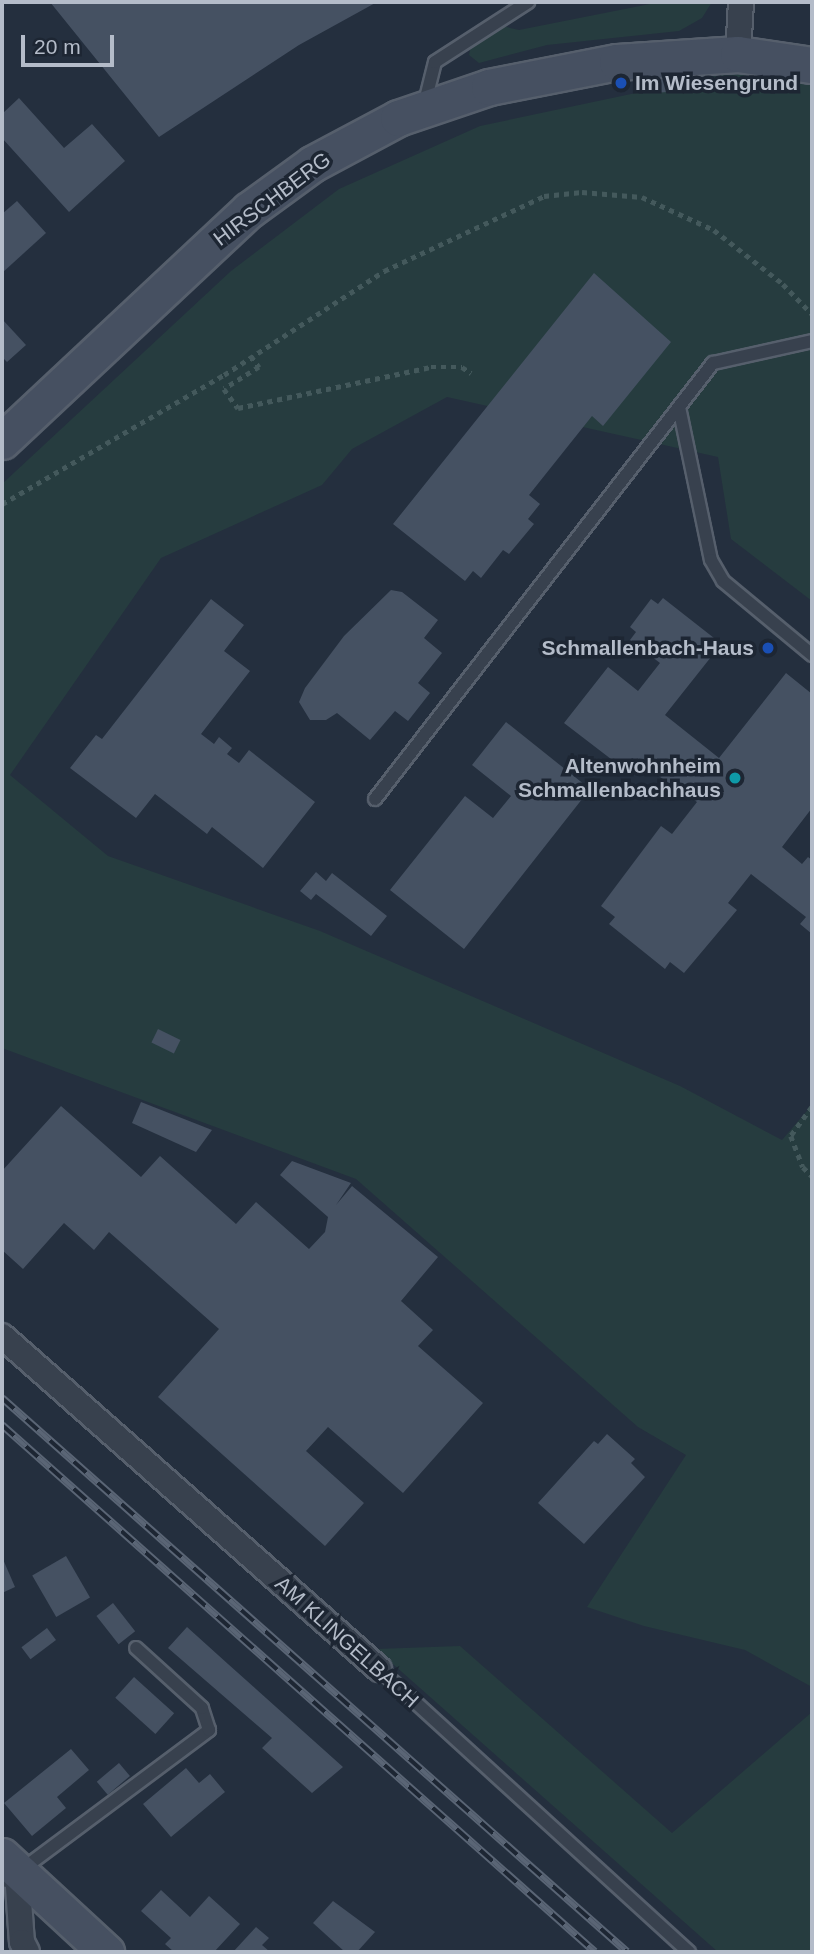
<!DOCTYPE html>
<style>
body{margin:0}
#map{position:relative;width:814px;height:1954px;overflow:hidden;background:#242f3e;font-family:Arial,sans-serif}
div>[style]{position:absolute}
.green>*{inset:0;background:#263c3f}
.building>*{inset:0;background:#455162;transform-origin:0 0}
.path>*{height:4.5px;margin-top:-2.25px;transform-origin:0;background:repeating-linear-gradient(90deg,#44595c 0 5px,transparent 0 10px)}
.roads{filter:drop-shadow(2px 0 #565f6c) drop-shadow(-2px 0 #565f6c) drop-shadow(0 2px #565f6c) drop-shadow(0 -2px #565f6c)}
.lane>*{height:12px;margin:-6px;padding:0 6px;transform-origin:6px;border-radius:6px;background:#38414e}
.street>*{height:24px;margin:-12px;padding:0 12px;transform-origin:12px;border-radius:12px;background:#38414e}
.secondary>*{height:35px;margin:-17.5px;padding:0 17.5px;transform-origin:17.5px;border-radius:17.5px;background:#465061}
.rail>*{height:8px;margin-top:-4px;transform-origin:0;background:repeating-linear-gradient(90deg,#1d2633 0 16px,#5a6575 0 32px);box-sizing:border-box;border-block:2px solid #5a6575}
.dots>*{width:19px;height:19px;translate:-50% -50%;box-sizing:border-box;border:4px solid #1d2633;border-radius:50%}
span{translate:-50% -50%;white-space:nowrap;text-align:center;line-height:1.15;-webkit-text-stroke:7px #1d2633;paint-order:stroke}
.poi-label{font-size:21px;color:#b4bcc9;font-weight:700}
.left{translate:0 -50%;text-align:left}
.right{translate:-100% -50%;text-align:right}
.street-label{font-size:21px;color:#b4bcc9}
.frame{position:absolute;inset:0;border:4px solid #b4bcc9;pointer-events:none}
.scale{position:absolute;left:21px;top:35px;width:93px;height:32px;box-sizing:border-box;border:4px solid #b4bcc9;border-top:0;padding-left:9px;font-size:21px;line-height:24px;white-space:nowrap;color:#b4bcc9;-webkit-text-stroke:5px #1d2633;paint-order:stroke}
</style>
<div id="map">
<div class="green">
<i style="clip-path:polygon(660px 2px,712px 2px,702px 18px,679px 31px,547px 45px,479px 63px,469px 55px,472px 42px,498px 25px,519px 30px)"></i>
<i style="clip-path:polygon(740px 71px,812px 83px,812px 601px,731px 539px,718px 457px,447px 397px,352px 449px,322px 485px,161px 558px,10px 775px,108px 856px,320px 931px,680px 1086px,782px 1140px,812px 1105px,812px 1687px,745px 1650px,644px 1626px,587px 1607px,686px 1455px,638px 1427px,356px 1179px,2px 1048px,2px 484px,231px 271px,339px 189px,480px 126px)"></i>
<i style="clip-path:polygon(460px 1646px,672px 1833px,812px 1712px,812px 1952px,718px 1952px,376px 1649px)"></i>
</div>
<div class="building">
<i style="clip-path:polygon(50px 2px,377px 2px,299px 45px,159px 137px)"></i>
<i style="left:667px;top:79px;width:13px;height:16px;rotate:86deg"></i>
<i style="clip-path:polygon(19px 98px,64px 148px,92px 124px,125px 161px,69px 212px,2px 138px,2px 114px)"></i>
<i style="clip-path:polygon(17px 201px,46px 233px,2px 273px,2px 214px)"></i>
<i style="clip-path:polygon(594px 273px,671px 342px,603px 426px,592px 416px,529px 495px,540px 504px,528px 519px,534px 524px,509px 554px,503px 550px,481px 578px,473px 571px,465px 581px,393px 524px)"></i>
<i style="clip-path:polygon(2px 319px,26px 345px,7px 362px,2px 357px)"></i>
<i style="clip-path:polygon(391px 590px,402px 592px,438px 620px,424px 638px,442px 653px,418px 683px,430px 693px,408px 721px,395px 711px,370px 740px,337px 713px,326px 720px,310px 720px,299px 702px,305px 688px,344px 636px)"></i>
<i style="clip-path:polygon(663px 598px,714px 638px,704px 651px,711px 657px,665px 715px,719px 758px,786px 673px,812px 694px,812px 808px,782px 847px,802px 864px,808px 857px,812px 860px,812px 934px,800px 924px,806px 917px,751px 874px,728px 903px,737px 910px,684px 973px,670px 962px,665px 969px,609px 924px,615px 917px,601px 906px,661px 826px,672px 834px,697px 802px,632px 758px,624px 769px,564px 723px,608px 667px,638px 691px,660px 663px,630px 640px,636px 632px,630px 627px,651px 599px,658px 604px)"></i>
<i style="clip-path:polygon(211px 599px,244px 625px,224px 651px,250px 671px,201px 734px,214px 744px,219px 737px,232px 748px,227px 754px,239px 763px,249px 750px,315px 802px,263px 868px,212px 827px,207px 834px,155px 794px,136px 818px,70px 768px,96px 735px,102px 739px)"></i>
<i style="clip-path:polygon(506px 722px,590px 789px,464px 949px,390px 890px,465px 796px,493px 818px,511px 796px,472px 765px)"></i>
<i style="clip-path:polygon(316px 872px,326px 881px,332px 873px,387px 916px,371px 936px,316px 894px,311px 900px,300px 891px)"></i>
<i style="left:158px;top:1029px;width:25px;height:15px;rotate:26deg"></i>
<i style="clip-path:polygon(141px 1102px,212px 1130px,196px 1152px,132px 1123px)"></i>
<i style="clip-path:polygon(61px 1106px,141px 1177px,160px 1156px,236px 1224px,256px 1202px,309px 1249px,325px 1232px,328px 1217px,280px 1175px,292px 1161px,351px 1183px,336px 1205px,352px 1186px,438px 1257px,401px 1301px,433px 1330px,418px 1346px,483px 1403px,403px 1493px,328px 1427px,306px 1451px,364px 1503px,325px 1546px,158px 1397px,219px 1329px,109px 1232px,94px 1250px,64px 1223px,23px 1269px,2px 1250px,2px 1171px)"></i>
<i style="clip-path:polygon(607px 1434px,635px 1459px,631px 1463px,645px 1477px,584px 1544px,538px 1503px,594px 1441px,598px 1444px)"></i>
<i style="left:66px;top:1556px;width:48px;height:39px;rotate:60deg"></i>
<i style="clip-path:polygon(2px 1557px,15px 1587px,2px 1593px)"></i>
<i style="left:113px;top:1603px;width:36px;height:21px;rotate:52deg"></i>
<i style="clip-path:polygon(187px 1627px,228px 1664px,343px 1767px,312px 1793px,262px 1748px,272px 1738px,168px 1648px)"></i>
<i style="left:47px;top:1628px;width:15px;height:32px;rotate:53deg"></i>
<i style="left:134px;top:1677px;width:54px;height:28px;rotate:42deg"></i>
<i style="clip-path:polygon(71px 1749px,89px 1770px,57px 1797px,66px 1808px,32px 1836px,4px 1803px)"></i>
<i style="left:119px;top:1763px;width:17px;height:29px;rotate:50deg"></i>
<i style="clip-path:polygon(186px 1768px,199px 1783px,210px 1774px,225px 1792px,171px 1837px,143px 1804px)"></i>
<i style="clip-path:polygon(161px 1890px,190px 1917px,209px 1896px,240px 1924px,214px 1952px,174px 1952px,165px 1944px,171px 1938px,141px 1911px)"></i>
<i style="clip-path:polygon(333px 1901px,375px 1932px,357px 1952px,345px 1952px,313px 1923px)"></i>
<i style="clip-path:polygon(256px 1927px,269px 1938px,262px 1945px,270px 1952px,233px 1952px)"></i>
</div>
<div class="path">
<i style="left:251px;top:356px;width:14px;rotate:54deg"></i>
<i style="left:259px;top:367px;width:41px;rotate:147.8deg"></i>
<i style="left:224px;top:389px;width:24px;rotate:54deg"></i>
<i style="left:238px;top:408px;width:197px;rotate:-12deg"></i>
<i style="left:431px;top:367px;width:31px"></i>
<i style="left:462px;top:367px;width:11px;rotate:34deg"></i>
<i style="left:2px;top:504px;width:257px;rotate:-30.2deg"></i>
<i style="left:224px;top:375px;width:191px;rotate:-33deg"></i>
<i style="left:384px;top:271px;width:177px;rotate:-25.1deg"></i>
<i style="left:544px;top:196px;width:38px;rotate:-6deg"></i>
<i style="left:582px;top:192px;width:60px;rotate:4.8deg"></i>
<i style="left:642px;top:197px;width:79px;rotate:24.6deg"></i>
<i style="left:714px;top:230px;width:88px;rotate:38deg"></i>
<i style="left:783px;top:284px;width:42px;rotate:46deg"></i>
<i style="left:812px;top:1107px;width:36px;rotate:126deg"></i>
<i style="left:791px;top:1136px;width:33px;rotate:69deg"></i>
<i style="left:803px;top:1167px;width:13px;rotate:45deg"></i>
</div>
<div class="roads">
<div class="lane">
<i style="left:424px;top:106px;width:45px;rotate:-76deg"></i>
<i style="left:435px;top:62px;width:111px;rotate:-32.8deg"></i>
<i style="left:679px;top:407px;width:156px;rotate:78.2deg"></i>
<i style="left:711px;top:560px;width:24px;rotate:60deg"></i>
<i style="left:723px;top:581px;width:116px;rotate:39.7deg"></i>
<i style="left:375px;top:799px;width:552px;rotate:-52.22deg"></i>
<i style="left:713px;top:363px;width:101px;rotate:-12.5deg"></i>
<i style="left:379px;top:1669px;width:420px;rotate:42.4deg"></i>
<i style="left:20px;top:1871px;width:236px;rotate:-36.7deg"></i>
<i style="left:209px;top:1730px;width:23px;rotate:-108deg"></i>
<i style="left:202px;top:1708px;width:89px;rotate:-137.7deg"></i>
</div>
<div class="street">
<i style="left:738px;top:54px;width:52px;rotate:-86.7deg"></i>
<i style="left:2px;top:1336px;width:503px;rotate:41.45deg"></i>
<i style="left:8px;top:1875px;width:9px;rotate:-13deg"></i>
<i style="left:17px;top:1873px;width:69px;rotate:85.9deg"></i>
<i style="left:22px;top:1942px;width:11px;rotate:63deg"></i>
</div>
<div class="secondary">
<i style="left:2px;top:441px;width:338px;rotate:-43.1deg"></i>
<i style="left:249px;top:210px;width:78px;rotate:-36.1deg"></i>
<i style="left:312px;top:164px;width:98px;rotate:-28.1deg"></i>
<i style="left:398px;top:118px;width:96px;rotate:-18.8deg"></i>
<i style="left:489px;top:87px;width:130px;rotate:-11.1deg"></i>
<i style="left:617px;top:62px;width:121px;rotate:-3.8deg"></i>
<i style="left:738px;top:54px;width:75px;rotate:8.5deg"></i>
<i style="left:2px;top:1856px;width:142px;rotate:42.7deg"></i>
</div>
</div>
<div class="rail">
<i style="left:2px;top:1398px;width:835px;rotate:41.55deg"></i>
<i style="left:2px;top:1425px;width:793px;rotate:41.63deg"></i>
</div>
<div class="dots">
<i style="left:621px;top:83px;background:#1a4fb4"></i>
<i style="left:768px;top:648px;background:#1a4fb4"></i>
<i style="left:735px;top:778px;background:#0f9aa8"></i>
</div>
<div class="poi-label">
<span class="left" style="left:635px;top:83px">Im Wiesengrund</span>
<span class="right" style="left:754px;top:648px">Schmallenbach-Haus</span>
<span class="right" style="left:721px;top:778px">Altenwohnheim<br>Schmallenbachhaus</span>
</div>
<div class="street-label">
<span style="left:272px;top:199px;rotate:-37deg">HIRSCHBERG</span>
<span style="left:347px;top:1642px;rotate:42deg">AM KLINGELBACH</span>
</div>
<div class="frame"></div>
<div class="scale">20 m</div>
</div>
